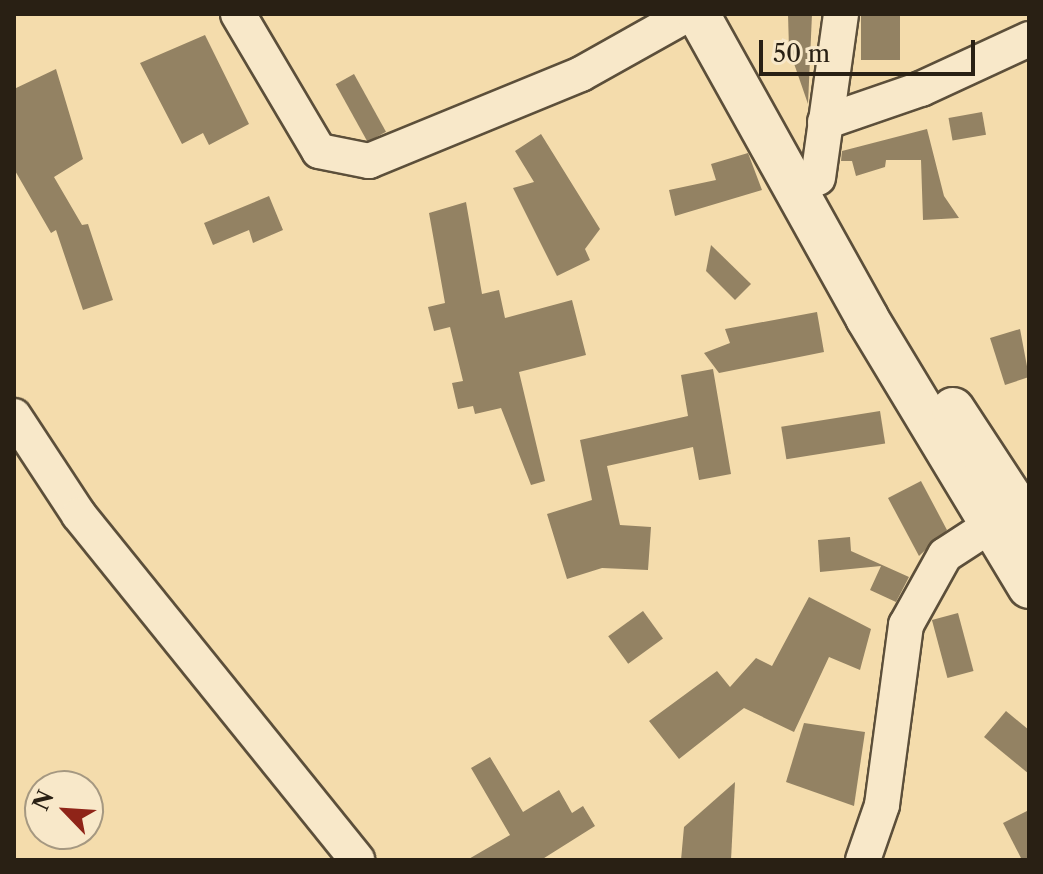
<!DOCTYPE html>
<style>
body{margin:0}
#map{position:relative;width:1043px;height:874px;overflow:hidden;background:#f4dcac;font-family:"Libre Caslon Text",serif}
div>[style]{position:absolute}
.building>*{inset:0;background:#938263;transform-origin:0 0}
.roads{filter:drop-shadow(2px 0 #5c4f3a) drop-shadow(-2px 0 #5c4f3a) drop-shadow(0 2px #5c4f3a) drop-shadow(0 -2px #5c4f3a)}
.minor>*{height:34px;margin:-17px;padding:0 17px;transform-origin:17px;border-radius:17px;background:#f8e8c9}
.tertiary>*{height:42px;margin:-21px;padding:0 21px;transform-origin:21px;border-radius:21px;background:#f8e8c9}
span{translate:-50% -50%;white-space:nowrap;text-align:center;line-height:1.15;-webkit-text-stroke:8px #f8e8c9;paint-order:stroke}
.frame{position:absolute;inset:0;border:16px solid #292014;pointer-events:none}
.north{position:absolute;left:24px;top:770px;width:80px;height:80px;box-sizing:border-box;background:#f8e8c9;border:2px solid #a59881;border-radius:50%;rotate:295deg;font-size:22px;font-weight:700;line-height:32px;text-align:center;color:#292014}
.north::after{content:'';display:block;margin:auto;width:28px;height:36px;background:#8f2418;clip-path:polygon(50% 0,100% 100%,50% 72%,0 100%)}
.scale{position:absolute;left:759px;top:40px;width:216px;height:36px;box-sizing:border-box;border:4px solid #292014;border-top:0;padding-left:10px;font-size:24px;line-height:28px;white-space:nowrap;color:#292014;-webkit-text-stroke:6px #f8e8c9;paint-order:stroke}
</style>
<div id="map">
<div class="building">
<i style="clip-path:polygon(788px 14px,812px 14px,808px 104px,789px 49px)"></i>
<i style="left:861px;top:14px;width:39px;height:46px"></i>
<i style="clip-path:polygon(205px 35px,249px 124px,209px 145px,203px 133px,182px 144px,140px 63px)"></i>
<i style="clip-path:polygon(56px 69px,83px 159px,54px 177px,82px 225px,88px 224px,113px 300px,83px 310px,56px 230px,51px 233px,14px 169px,14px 89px)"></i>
<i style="left:354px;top:74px;width:66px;height:21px;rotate:61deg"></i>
<i style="left:982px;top:112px;width:23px;height:34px;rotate:80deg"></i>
<i style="clip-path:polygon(927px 129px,944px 196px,959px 218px,923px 220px,921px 160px,886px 160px,885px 167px,856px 176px,852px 161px,841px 161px,842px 151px)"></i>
<i style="clip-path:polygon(541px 134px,600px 229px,585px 249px,590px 260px,557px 276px,513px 188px,534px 182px,515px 151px)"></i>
<i style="clip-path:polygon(748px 153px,762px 190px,675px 216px,669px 190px,716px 180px,711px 164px)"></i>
<i style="clip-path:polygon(269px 196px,283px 230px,253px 243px,249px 230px,213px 245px,204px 223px)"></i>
<i style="clip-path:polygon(466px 202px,482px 294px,499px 290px,505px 318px,572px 300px,586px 355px,519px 372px,545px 481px,531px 485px,501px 408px,475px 414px,473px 406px,458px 409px,452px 383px,463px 381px,450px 327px,434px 331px,428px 307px,445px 303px,429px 213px)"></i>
<i style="clip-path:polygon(711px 245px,751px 284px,735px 300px,706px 271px)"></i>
<i style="clip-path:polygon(817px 312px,824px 352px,719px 373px,704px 353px,730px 343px,725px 329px)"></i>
<i style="clip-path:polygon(1020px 329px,1029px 377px,1005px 385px,990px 338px)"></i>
<i style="clip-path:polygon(713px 369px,731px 474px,699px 480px,693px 447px,607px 466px,620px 525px,651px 527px,648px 570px,602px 568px,567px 579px,547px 514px,592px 500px,580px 440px,688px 416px,681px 375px)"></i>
<i style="left:880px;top:411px;width:33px;height:100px;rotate:81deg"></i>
<i style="clip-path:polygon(921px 481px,947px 530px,919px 556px,888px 498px)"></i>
<i style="clip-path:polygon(850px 537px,851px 551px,909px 577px,896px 602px,870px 590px,881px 566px,820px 572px,818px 540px)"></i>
<i style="clip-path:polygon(809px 597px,871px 629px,860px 670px,829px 657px,794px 732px,744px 708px,679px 759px,649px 721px,717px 671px,730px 687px,756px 658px,772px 666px)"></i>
<i style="left:643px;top:611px;width:34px;height:43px;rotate:54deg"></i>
<i style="left:958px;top:613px;width:60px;height:27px;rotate:75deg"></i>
<i style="clip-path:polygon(1006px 711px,1029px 730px,1029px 774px,984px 737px)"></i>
<i style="clip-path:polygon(804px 723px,865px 732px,854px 806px,786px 782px)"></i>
<i style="clip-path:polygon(490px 757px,523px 812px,559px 790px,572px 813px,583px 806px,595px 826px,541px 860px,467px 860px,510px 835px,471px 768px)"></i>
<i style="clip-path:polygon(735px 782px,731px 860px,681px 860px,684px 827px)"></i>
<i style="clip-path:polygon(1029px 810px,1029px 860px,1022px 860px,1003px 823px)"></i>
</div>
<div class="roads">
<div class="minor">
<i style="left:238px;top:14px;width:159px;rotate:59.4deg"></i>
<i style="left:319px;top:151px;width:51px;rotate:11.3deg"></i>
<i style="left:369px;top:161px;width:229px;rotate:-22.3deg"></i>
<i style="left:581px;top:74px;width:123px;rotate:-29.3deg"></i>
<i style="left:825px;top:122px;width:102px;rotate:-19deg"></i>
<i style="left:921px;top:89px;width:119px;rotate:-24.8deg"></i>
<i style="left:818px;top:178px;width:166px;rotate:-82deg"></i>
<i style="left:14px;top:416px;width:118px;rotate:56.7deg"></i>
<i style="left:79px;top:515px;width:443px;rotate:51.1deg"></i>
<i style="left:863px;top:860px;width:58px;rotate:-70.9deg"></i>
<i style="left:882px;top:805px;width:182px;rotate:-82.4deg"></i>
<i style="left:906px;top:625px;width:80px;rotate:-60.9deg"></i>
<i style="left:945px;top:555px;width:55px;rotate:-33.1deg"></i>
</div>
<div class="tertiary">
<i style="left:698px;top:14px;width:348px;rotate:60.9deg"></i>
<i style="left:867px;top:318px;width:314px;rotate:58.9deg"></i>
<i style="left:953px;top:409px;width:139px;rotate:56.8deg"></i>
</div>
</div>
<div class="frame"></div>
<div class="north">N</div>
<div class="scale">50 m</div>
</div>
